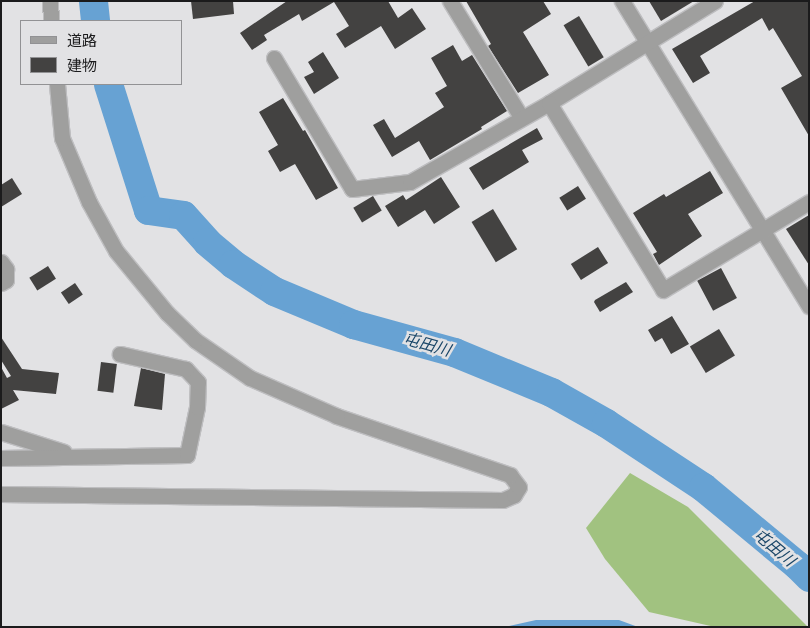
<!DOCTYPE html>
<meta charset="utf-8">
<style>
body{margin:0}
#map{position:relative;width:810px;height:628px;overflow:hidden;background:#e2e2e4;font-family:"Roboto Condensed","Noto Sans JP",sans-serif}
div>[style]{position:absolute}
.forest>*{inset:0;background:#a1c280}
.water>*{inset:0;background:#67a2d3}
.river>*{height:29px;margin:-14.5px;padding:0 14.5px;transform-origin:14.5px;border-radius:14.5px;background:#67a2d3}
.building>*{inset:0;background:#434241;transform-origin:0 0}
.roads{filter:drop-shadow(1px 0 #bebec0) drop-shadow(-1px 0 #bebec0) drop-shadow(0 1px #bebec0) drop-shadow(0 -1px #bebec0)}
.minor>*{height:15px;margin:-7.5px;padding:0 7.5px;transform-origin:7.5px;border-radius:7.5px;background:#9f9f9e}
span{translate:-50% -50%;white-space:nowrap;text-align:center;line-height:1.15;-webkit-text-stroke:5px #e2e2e4;paint-order:stroke}
.water-label{font-size:16px;color:#1a4668;font-style:italic}
.frame{position:absolute;inset:0;border:2px solid #1b1b1c;pointer-events:none}
.legend{position:absolute;left:20px;top:20px;width:162px;height:65px;box-sizing:border-box;background:#e2e2e4;border:1px solid #929294;margin:0;padding:6px 9px;list-style:none;font-size:15px;color:#1b1b1c}
.legend li{display:flex;align-items:center;gap:10px;height:25px}
.legend b{width:25px;border:1px solid #929294}
</style>
<div id="map">
<div class="forest">
<i style="clip-path:polygon(630px 473px,688px 507px,808px 627px,715px 627px,649px 612px,605px 559px,586px 528px)"></i>
</div>
<div class="water">
<i style="clip-path:polygon(536px 620px,619px 620px,638px 627px,504px 627px)"></i>
</div>
<div class="river">
<i style="left:93px;top:1px;width:20px;rotate:84deg"></i>
<i style="left:108px;top:84px;width:132px;rotate:72.4deg"></i>
<i style="left:148px;top:210px;width:35px;rotate:8deg"></i>
<i style="left:183px;top:215px;width:36px;rotate:48deg"></i>
<i style="left:207px;top:242px;width:34px;rotate:40deg"></i>
<i style="left:233px;top:264px;width:49px;rotate:33.4deg"></i>
<i style="left:274px;top:291px;width:86px;rotate:22.7deg"></i>
<i style="left:353px;top:324px;width:105px;rotate:15.5deg"></i>
<i style="left:454px;top:352px;width:105px;rotate:22.4deg"></i>
<i style="left:551px;top:392px;width:63px;rotate:29.4deg"></i>
<i style="left:606px;top:423px;width:116px;rotate:33.4deg"></i>
<i style="left:703px;top:487px;width:122px;rotate:39.7deg"></i>
<i style="left:797px;top:565px;width:17px;rotate:45deg"></i>
</div>
<div class="building">
<i style="clip-path:polygon(191px 1px,233px 1px,234px 14px,193px 19px)"></i>
<i style="clip-path:polygon(287px 1px,388px 1px,398px 18px,412px 8px,426px 29px,395px 49px,381px 26px,345px 48px,336px 34px,349px 26px,334px 2px,302px 21px,299px 14px,264px 35px,267px 40px,252px 50px,240px 33px)"></i>
<i style="clip-path:polygon(466px 1px,543px 1px,551px 14px,523px 32px,549px 75px,518px 93px,488px 46px,491px 44px)"></i>
<i style="clip-path:polygon(649px 1px,694px 1px,661px 21px)"></i>
<i style="clip-path:polygon(755px 1px,809px 1px,809px 136px,781px 88px,802px 76px,773px 28px,769px 31px,762px 18px,700px 56px,710px 73px,693px 83px,672px 49px)"></i>
<i style="left:579px;top:16px;width:48px;height:18px;rotate:59deg"></i>
<i style="clip-path:polygon(453px 45px,462px 61px,472px 55px,507px 111px,481px 127px,482px 129px,430px 160px,419px 141px,392px 157px,373px 125px,384px 119px,395px 138px,444px 107px,435px 93px,447px 86px,431px 58px)"></i>
<i style="clip-path:polygon(323px 52px,339px 78px,314px 94px,304px 77px,314px 72px,308px 62px)"></i>
<i style="clip-path:polygon(283px 98px,303px 131px,305px 130px,338px 188px,316px 200px,295px 164px,280px 172px,268px 151px,278px 145px,259px 112px)"></i>
<i style="clip-path:polygon(537px 128px,543px 139px,522px 150px,529px 162px,483px 190px,469px 168px)"></i>
<i style="clip-path:polygon(710px 171px,723px 193px,688px 214px,702px 236px,659px 265px,653px 254px,657px 252px,633px 213px,664px 194px,666px 197px)"></i>
<i style="clip-path:polygon(441px 177px,460px 207px,434px 224px,425px 210px,398px 227px,385px 206px,403px 195px,406px 200px)"></i>
<i style="clip-path:polygon(12px 178px,22px 194px,1px 207px,1px 185px)"></i>
<i style="left:578px;top:186px;width:15px;height:22px;rotate:58deg"></i>
<i style="left:373px;top:196px;width:17px;height:23px;rotate:59deg"></i>
<i style="left:493px;top:209px;width:47px;height:25px;rotate:59deg"></i>
<i style="clip-path:polygon(809px 215px,809px 265px,786px 229px)"></i>
<i style="left:598px;top:247px;width:19px;height:32px;rotate:58deg"></i>
<i style="left:48px;top:266px;width:15px;height:22px;rotate:58deg"></i>
<i style="left:721px;top:268px;width:34px;height:27px;rotate:62deg"></i>
<i style="clip-path:polygon(626px 282px,633px 292px,600px 312px,594px 302px,595px 300px)"></i>
<i style="left:75px;top:283px;width:14px;height:17px;rotate:56deg"></i>
<i style="clip-path:polygon(672px 316px,689px 344px,671px 354px,662px 338px,655px 342px,648px 330px)"></i>
<i style="left:719px;top:329px;width:31px;height:34px;rotate:59deg"></i>
<i style="clip-path:polygon(1px 337px,22px 369px,59px 373px,56px 394px,13px 390px,19px 400px,1px 409px,1px 367px,7px 378px,11px 376px,1px 360px)"></i>
<i style="left:101px;top:362px;width:16px;height:29px;rotate:7deg"></i>
<i style="clip-path:polygon(141px 368px,165px 374px,162px 410px,134px 406px)"></i>
</div>
<div class="roads">
<div class="minor">
<i style="left:50px;top:1px;width:20px;rotate:87deg"></i>
<i style="left:450px;top:1px;width:136px;rotate:58.5deg"></i>
<i style="left:622px;top:1px;width:358px;rotate:58.5deg"></i>
<i style="left:274px;top:58px;width:152px;rotate:59.2deg"></i>
<i style="left:352px;top:189px;width:58px;rotate:-6.9deg"></i>
<i style="left:410px;top:182px;width:160px;rotate:-29.6deg"></i>
<i style="left:549px;top:103px;width:195px;rotate:-31.6deg"></i>
<i style="left:549px;top:103px;width:219px;rotate:58.6deg"></i>
<i style="left:663px;top:290px;width:170px;rotate:-31.1deg"></i>
<i style="left:1px;top:262px;width:9px;rotate:54deg"></i>
<i style="left:6px;top:269px;width:11px;rotate:90deg"></i>
<i style="left:6px;top:280px;width:6px;rotate:149deg"></i>
<i style="left:1px;top:432px;width:66px;rotate:17.6deg"></i>
<i style="left:1px;top:458px;width:186px;rotate:-0.9deg"></i>
<i style="left:187px;top:455px;width:49px;rotate:-78.2deg"></i>
<i style="left:197px;top:407px;width:25px;rotate:-88deg"></i>
<i style="left:198px;top:382px;width:18px;rotate:-133deg"></i>
<i style="left:186px;top:369px;width:68px;rotate:-167.2deg"></i>
<i style="left:1px;top:494px;width:502px;rotate:0.68deg"></i>
<i style="left:503px;top:500px;width:12px;rotate:-24deg"></i>
<i style="left:514px;top:495px;width:9px;rotate:-58deg"></i>
<i style="left:519px;top:487px;width:15px;rotate:-127deg"></i>
<i style="left:510px;top:475px;width:183px;rotate:-161.2deg"></i>
<i style="left:337px;top:416px;width:95px;rotate:-156.4deg"></i>
<i style="left:250px;top:378px;width:67px;rotate:-145.4deg"></i>
<i style="left:195px;top:340px;width:39px;rotate:-136deg"></i>
<i style="left:167px;top:313px;width:80px;rotate:-129.4deg"></i>
<i style="left:116px;top:251px;width:56px;rotate:-118.9deg"></i>
<i style="left:89px;top:202px;width:69px;rotate:-112.9deg"></i>
<i style="left:62px;top:138px;width:54px;rotate:-95.3deg"></i>
</div>
</div>
<div class="water-label">
<span style="left:427px;top:345px;rotate:16deg">屯田川</span>
<span style="left:774px;top:548px;rotate:40deg">屯田川</span>
</div>
<div class="frame"></div>
<ul class="legend">
<li><b style="height:6px;background:#9f9f9e"></b>道路</li>
<li><b style="height:14px;background:#434241"></b>建物</li>
</ul>
</div>
